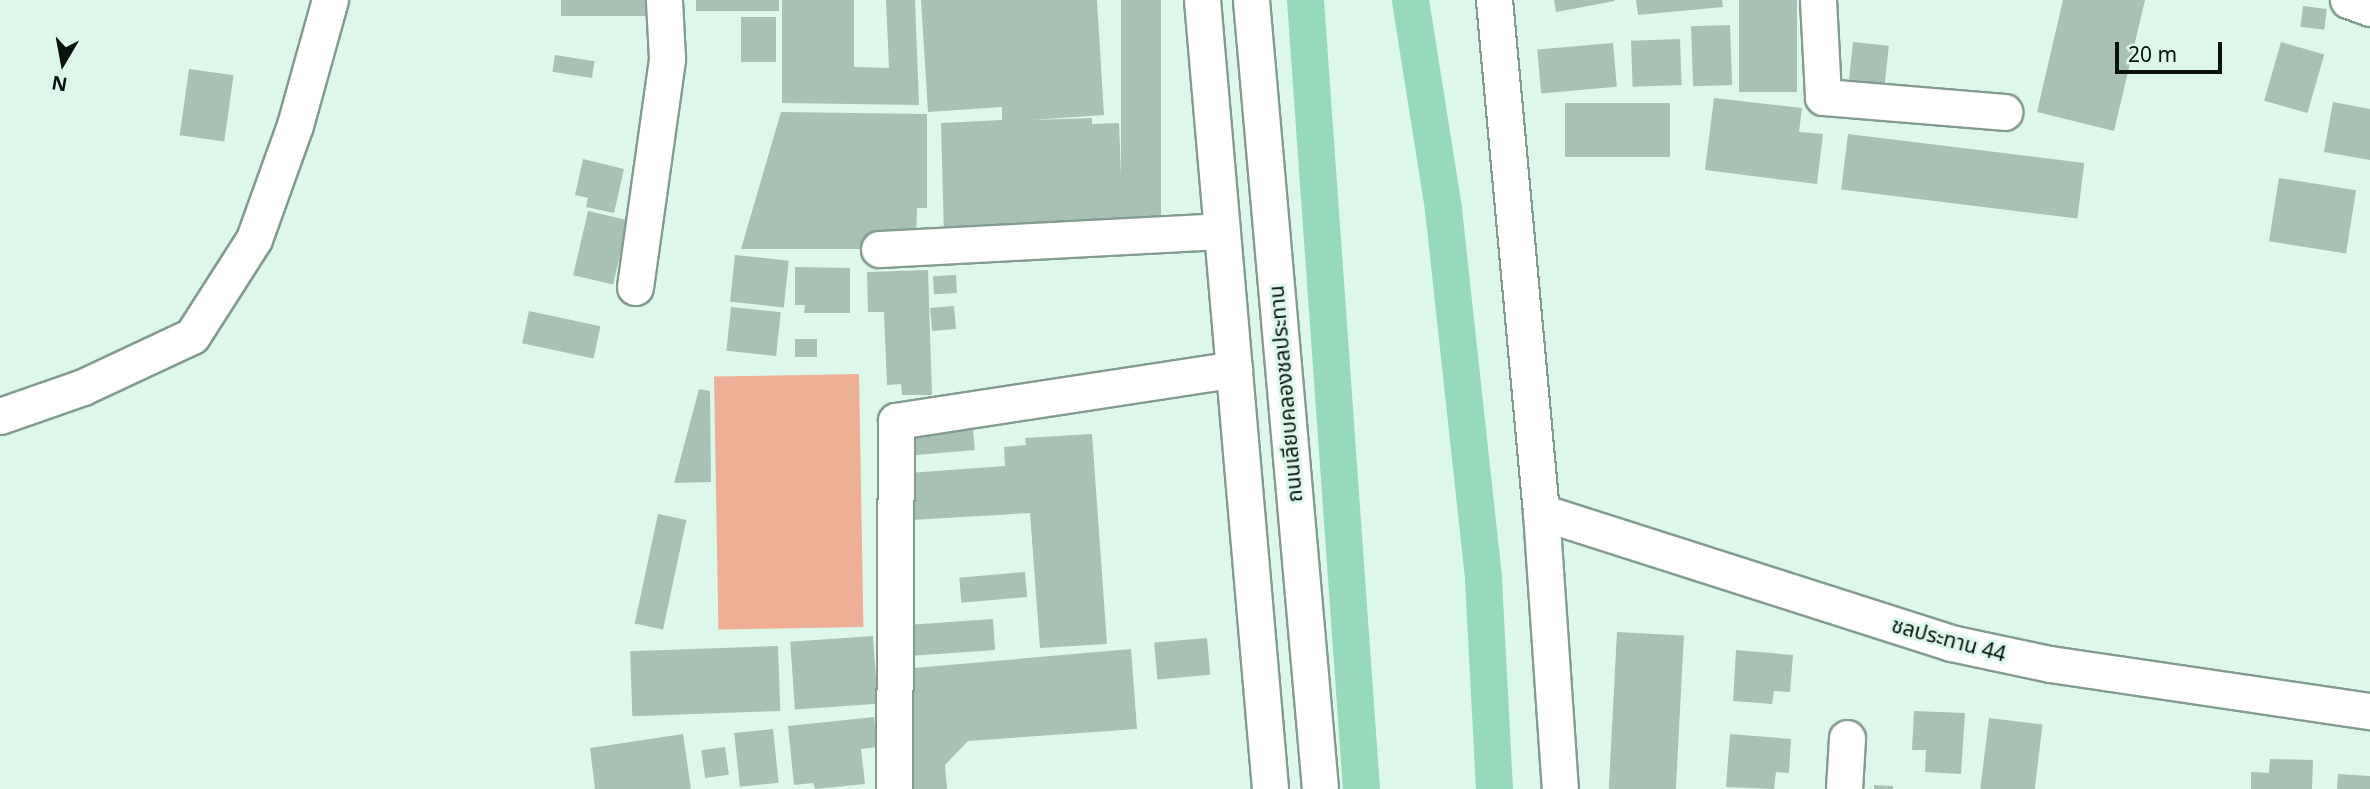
<!DOCTYPE html>
<meta charset="utf-8">
<style>
body{margin:0}
#map{position:relative;width:2370px;height:789px;overflow:hidden;background:#ddf7eb;font-family:"Noto Sans","Noto Sans Thai",sans-serif}
div>[style]{position:absolute}
.green>*{inset:0;background:#edaf95;transform-origin:0 0}
.canal>*{height:37px;margin:-18.5px;padding:0 18.5px;transform-origin:18.5px;border-radius:18.5px;background:#97dabb}
.building>*{inset:0;background:#a8c1b5;transform-origin:0 0}
.roads{filter:drop-shadow(2px 0 #849c90) drop-shadow(-2px 0 #849c90) drop-shadow(0 2px #849c90) drop-shadow(0 -2px #849c90)}
.minor>*{height:35px;margin:-17.5px;padding:0 17.5px;transform-origin:17.5px;border-radius:17.5px;background:#fff}
span{translate:-50% -50%;white-space:nowrap;text-align:center;line-height:1.15;-webkit-text-stroke:6px #ddf7eb;paint-order:stroke}
.street-label{font-size:21px;color:#09120e}
.north{position:absolute;left:28px;top:28px;width:70px;height:70px;-webkit-text-stroke:5px #ddf7eb;paint-order:stroke;rotate:190deg;font-size:19px;font-weight:700;line-height:28px;text-align:center;color:#09120e}
.north::after{content:'';display:block;margin:auto;width:24px;height:32px;background:#09120e;clip-path:polygon(50% 0,100% 100%,50% 72%,0 100%)}
.scale{position:absolute;left:2115px;top:42px;width:107px;height:32px;box-sizing:border-box;border:4px solid #09120e;border-top:0;padding-left:9px;font-size:21px;line-height:24px;white-space:nowrap;color:#09120e;-webkit-text-stroke:5px #ddf7eb;paint-order:stroke}
</style>
<div id="map">
<div class="green">
<i style="left:859px;top:374px;width:253px;height:145px;rotate:89deg"></i>
</div>
<div class="canal">
<i style="left:1305px;top:0;width:791px;rotate:85.94deg"></i>
<i style="left:1410px;top:0;width:212px;rotate:81deg"></i>
<i style="left:1443px;top:209px;width:372px;rotate:83.8deg"></i>
<i style="left:1483px;top:579px;width:210px;rotate:87deg"></i>
</div>
<div class="building">
<i style="left:561px;top:0;width:85px;height:16px"></i>
<i style="left:696px;top:0;width:83px;height:11px"></i>
<i style="clip-path:polygon(782px 0,854px 0,854px 67px,889px 68px,886px 0,915px 0,919px 105px,782px 103px)"></i>
<i style="clip-path:polygon(921px 0,1097px 0,1104px 115px,1031px 120px,1092px 118px,1092px 124px,1119px 123px,1123px 229px,944px 236px,941px 123px,1002px 120px,1002px 107px,928px 112px)"></i>
<i style="left:1121px;top:0;width:40px;height:226px"></i>
<i style="clip-path:polygon(1554px 0,1614px 0,1615px 1px,1556px 12px)"></i>
<i style="clip-path:polygon(1636px 0,1722px 0,1723px 7px,1638px 15px)"></i>
<i style="left:1739px;top:0;width:58px;height:92px"></i>
<i style="clip-path:polygon(2063px 0,2145px 0,2114px 131px,2037px 112px)"></i>
<i style="left:2303px;top:6px;width:24px;height:21px;rotate:7deg"></i>
<i style="left:741px;top:17px;width:35px;height:45px"></i>
<i style="left:1730px;top:25px;width:60px;height:39px;rotate:88deg"></i>
<i style="left:1680px;top:39px;width:46px;height:49px;rotate:88deg"></i>
<i style="left:1853px;top:42px;width:36px;height:38px;rotate:6deg"></i>
<i style="left:2281px;top:42px;width:45px;height:61px;rotate:16deg"></i>
<i style="left:1613px;top:43px;width:44px;height:76px;rotate:85deg"></i>
<i style="left:555px;top:55px;width:40px;height:17px;rotate:9deg"></i>
<i style="left:189px;top:69px;width:45px;height:67px;rotate:8deg"></i>
<i style="clip-path:polygon(1714px 98px,1802px 108px,1799px 132px,1823px 134px,1817px 184px,1705px 170px)"></i>
<i style="clip-path:polygon(2333px 102px,2370px 109px,2370px 160px,2324px 152px)"></i>
<i style="left:1670px;top:103px;width:54px;height:105px;rotate:90deg"></i>
<i style="clip-path:polygon(781px 112px,927px 114px,927px 208px,917px 208px,916px 239px,879px 249px,741px 249px)"></i>
<i style="left:1848px;top:134px;width:238px;height:56px;rotate:7deg"></i>
<i style="clip-path:polygon(583px 159px,624px 169px,614px 213px,586px 207px,588px 198px,575px 195px)"></i>
<i style="left:2279px;top:178px;width:78px;height:64px;rotate:9deg"></i>
<i style="left:588px;top:211px;width:41px;height:66px;rotate:13deg"></i>
<i style="left:735px;top:255px;width:54px;height:47px;rotate:6deg"></i>
<i style="clip-path:polygon(795px 267px,850px 268px,850px 313px,804px 313px,805px 305px,795px 305px)"></i>
<i style="clip-path:polygon(928px 270px,932px 395px,902px 395px,901px 384px,887px 385px,884px 312px,868px 312px,867px 272px)"></i>
<i style="left:956px;top:275px;width:18px;height:23px;rotate:87deg"></i>
<i style="left:954px;top:306px;width:23px;height:24px;rotate:85deg"></i>
<i style="left:731px;top:307px;width:50px;height:44px;rotate:6deg"></i>
<i style="left:529px;top:311px;width:73px;height:33px;rotate:12deg"></i>
<i style="left:795px;top:339px;width:22px;height:18px"></i>
<i style="clip-path:polygon(699px 389px,710px 391px,711px 482px,674px 483px)"></i>
<i style="left:972px;top:418px;width:32px;height:67px;rotate:85deg"></i>
<i style="clip-path:polygon(1092px 434px,1107px 644px,1040px 648px,1030px 513px,912px 520px,909px 473px,1005px 466px,1004px 447px,1026px 445px,1025px 438px)"></i>
<i style="left:658px;top:514px;width:29px;height:112px;rotate:12deg"></i>
<i style="left:1025px;top:572px;width:25px;height:66px;rotate:85deg"></i>
<i style="left:993px;top:619px;width:31px;height:83px;rotate:86deg"></i>
<i style="left:1617px;top:632px;width:67px;height:157px;rotate:3deg"></i>
<i style="left:873px;top:636px;width:68px;height:83px;rotate:86deg"></i>
<i style="left:1207px;top:638px;width:37px;height:53px;rotate:85deg"></i>
<i style="left:778px;top:646px;width:65px;height:148px;rotate:88deg"></i>
<i style="clip-path:polygon(1131px 649px,1137px 729px,968px 741px,945px 765px,947px 789px,907px 789px,914px 668px)"></i>
<i style="clip-path:polygon(1736px 650px,1793px 655px,1790px 692px,1774px 691px,1772px 704px,1733px 701px)"></i>
<i style="clip-path:polygon(1914px 711px,1965px 713px,1961px 774px,1925px 772px,1926px 750px,1912px 750px)"></i>
<i style="clip-path:polygon(874px 717px,878px 747px,861px 749px,865px 784px,815px 789px,813px 783px,794px 785px,788px 726px)"></i>
<i style="left:1989px;top:718px;width:54px;height:72px;rotate:7deg"></i>
<i style="left:773px;top:729px;width:54px;height:39px;rotate:84deg"></i>
<i style="clip-path:polygon(683px 734px,691px 789px,595px 789px,590px 748px)"></i>
<i style="clip-path:polygon(1730px 734px,1791px 739px,1789px 773px,1776px 772px,1774px 789px,1726px 787px)"></i>
<i style="left:725px;top:747px;width:28px;height:24px;rotate:82deg"></i>
<i style="clip-path:polygon(2270px 759px,2313px 760px,2312px 789px,2251px 789px,2251px 772px,2269px 773px)"></i>
<i style="clip-path:polygon(2338px 774px,2370px 776px,2370px 789px,2337px 789px)"></i>
<i style="clip-path:polygon(1874px 785px,1893px 786px,1893px 789px,1874px 789px)"></i>
</div>
<div class="roads">
<div class="minor">
<i style="left:1202px;top:0;width:792px;rotate:85.07deg"></i>
<i style="left:1251px;top:0;width:792px;rotate:85deg"></i>
<i style="left:1494px;top:0;width:514px;rotate:84.76deg"></i>
<i style="left:1541px;top:512px;width:278px;rotate:86.1deg"></i>
<i style="left:1818px;top:0;width:97px;rotate:87deg"></i>
<i style="left:1823px;top:97px;width:182px;rotate:4.7deg"></i>
<i style="left:2348px;top:0;width:23px;rotate:20deg"></i>
<i style="left:879px;top:249px;width:343px;rotate:-3deg"></i>
<i style="left:635px;top:287px;width:231px;rotate:-82deg"></i>
<i style="left:667px;top:58px;width:58px;rotate:-93deg"></i>
<i style="left:0;top:416px;width:88px;rotate:-19.3deg"></i>
<i style="left:83px;top:387px;width:120px;rotate:-25.1deg"></i>
<i style="left:192px;top:336px;width:115px;rotate:-57.4deg"></i>
<i style="left:254px;top:239px;width:121px;rotate:-70.2deg"></i>
<i style="left:295px;top:125px;width:130px;rotate:-74.4deg"></i>
<i style="left:1541px;top:512px;width:430px;rotate:17.7deg"></i>
<i style="left:1951px;top:643px;width:101px;rotate:12deg"></i>
<i style="left:2050px;top:664px;width:323px;rotate:8.4deg"></i>
<i style="left:894px;top:789px;width:368px;rotate:-89.7deg"></i>
<i style="left:896px;top:421px;width:342px;rotate:-8.7deg"></i>
<i style="left:1844px;top:789px;width:51px;rotate:-86.6deg"></i>
</div>
</div>
<div class="street-label">
<span style="left:1285px;top:394px;rotate:-95deg">ถนนเลียบคลองชลประทาน</span>
<span style="left:1949px;top:639px;rotate:15deg">ชลประทาน 44</span>
</div>
<div class="north">N</div>
<div class="scale">20 m</div>
</div>
